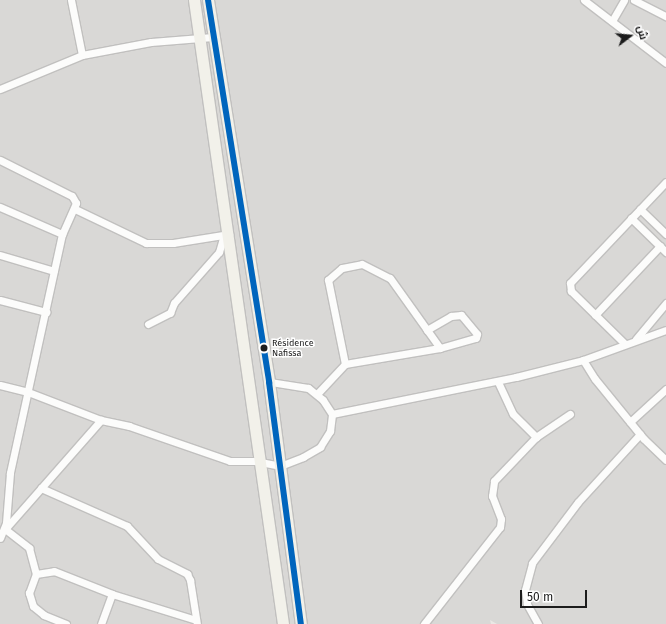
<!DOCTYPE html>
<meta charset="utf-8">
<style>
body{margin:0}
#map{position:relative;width:666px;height:624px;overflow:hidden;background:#eae8e5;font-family:"Fira Sans",Cairo,sans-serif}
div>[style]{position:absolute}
.residential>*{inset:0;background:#d9d8d6}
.roads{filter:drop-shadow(1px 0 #c1c0bf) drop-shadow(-1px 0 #c1c0bf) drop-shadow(0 1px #c1c0bf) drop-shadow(0 -1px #c1c0bf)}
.street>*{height:7px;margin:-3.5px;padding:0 3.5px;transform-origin:3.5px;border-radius:3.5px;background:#fcfcfb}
.secondary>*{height:11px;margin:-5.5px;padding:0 5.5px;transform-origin:5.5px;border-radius:5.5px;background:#f2f1ea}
.bus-1>*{height:6px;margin:-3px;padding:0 3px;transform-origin:3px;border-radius:3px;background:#0065bd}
.dots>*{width:11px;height:11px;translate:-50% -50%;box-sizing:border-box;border:2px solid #fff;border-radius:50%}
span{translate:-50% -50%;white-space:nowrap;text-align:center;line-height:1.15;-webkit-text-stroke:3px #fff;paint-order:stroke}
.bus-label{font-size:9px;color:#1c1c1c}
.left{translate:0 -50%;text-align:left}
.north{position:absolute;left:610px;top:16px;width:40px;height:40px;-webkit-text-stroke:3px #fff;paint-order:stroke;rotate:74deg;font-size:11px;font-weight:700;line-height:16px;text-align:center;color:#1c1c1c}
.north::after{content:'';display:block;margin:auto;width:14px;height:18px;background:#1c1c1c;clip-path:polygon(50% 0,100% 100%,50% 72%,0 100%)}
.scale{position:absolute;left:520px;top:590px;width:67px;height:18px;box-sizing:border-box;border:2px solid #1c1c1c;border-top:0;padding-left:5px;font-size:12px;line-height:14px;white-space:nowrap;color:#1c1c1c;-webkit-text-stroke:3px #fff;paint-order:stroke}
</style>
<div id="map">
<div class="residential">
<i style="clip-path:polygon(0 0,666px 0,666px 624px,497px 624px,490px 620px,491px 624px,0 624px)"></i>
</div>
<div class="roads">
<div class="street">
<i style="left:71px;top:0;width:56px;rotate:78.7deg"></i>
<i style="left:584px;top:0;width:103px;rotate:37.5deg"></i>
<i style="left:634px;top:0;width:36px;rotate:27deg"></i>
<i style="left:612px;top:21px;width:24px;rotate:-60deg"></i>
<i style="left:0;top:89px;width:89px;rotate:-22.5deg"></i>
<i style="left:82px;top:55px;width:70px;rotate:-10.7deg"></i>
<i style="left:151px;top:42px;width:62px;rotate:-4.6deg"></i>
<i style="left:0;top:160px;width:80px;rotate:26.6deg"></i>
<i style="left:72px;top:196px;width:8px;rotate:60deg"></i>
<i style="left:76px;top:203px;width:34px;rotate:114deg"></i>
<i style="left:62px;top:234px;width:245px;rotate:102.3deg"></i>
<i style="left:10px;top:473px;width:50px;rotate:94.6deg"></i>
<i style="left:6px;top:523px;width:16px;rotate:112deg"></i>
<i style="left:0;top:207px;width:68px;rotate:23.5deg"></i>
<i style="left:75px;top:209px;width:79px;rotate:25.6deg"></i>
<i style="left:146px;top:243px;width:27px"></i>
<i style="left:173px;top:243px;width:57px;rotate:-9.1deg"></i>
<i style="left:640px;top:209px;width:36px;rotate:44deg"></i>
<i style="left:631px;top:218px;width:49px;rotate:44.2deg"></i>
<i style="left:0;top:255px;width:56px;rotate:16.5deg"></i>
<i style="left:0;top:300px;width:48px;rotate:14.6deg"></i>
<i style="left:595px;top:315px;width:95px;rotate:-46.7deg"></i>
<i style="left:148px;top:324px;width:25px;rotate:-27deg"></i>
<i style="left:170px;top:313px;width:11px;rotate:-68deg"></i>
<i style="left:174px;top:303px;width:68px;rotate:-48.6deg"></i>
<i style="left:219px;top:252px;width:18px;rotate:-74deg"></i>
<i style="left:636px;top:339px;width:47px;rotate:-50.2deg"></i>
<i style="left:625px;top:344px;width:76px;rotate:-135.5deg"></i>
<i style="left:571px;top:291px;width:8px;rotate:-97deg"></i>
<i style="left:570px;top:283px;width:139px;rotate:-46.5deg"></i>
<i style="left:583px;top:360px;width:22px;rotate:58deg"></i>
<i style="left:595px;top:379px;width:77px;rotate:50.8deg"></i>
<i style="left:644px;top:439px;width:30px;rotate:44deg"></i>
<i style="left:345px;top:364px;width:86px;rotate:-101.4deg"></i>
<i style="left:328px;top:280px;width:18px;rotate:-41deg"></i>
<i style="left:342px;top:268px;width:20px;rotate:-11deg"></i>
<i style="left:362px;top:264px;width:31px;rotate:27deg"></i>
<i style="left:390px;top:278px;width:86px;rotate:54.5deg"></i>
<i style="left:498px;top:382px;width:35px;rotate:65deg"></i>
<i style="left:513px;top:414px;width:33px;rotate:45deg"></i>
<i style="left:0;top:385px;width:29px;rotate:14deg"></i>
<i style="left:28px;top:392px;width:78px;rotate:21deg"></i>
<i style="left:101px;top:420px;width:29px;rotate:12deg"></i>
<i style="left:129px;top:426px;width:107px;rotate:19.1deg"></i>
<i style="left:230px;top:461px;width:25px"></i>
<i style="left:255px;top:461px;width:25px;rotate:11deg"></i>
<i style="left:280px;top:466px;width:25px;rotate:-21deg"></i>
<i style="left:303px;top:457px;width:20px;rotate:-30deg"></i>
<i style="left:320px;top:447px;width:19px;rotate:-58deg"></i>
<i style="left:330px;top:431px;width:17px;rotate:-83deg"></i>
<i style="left:332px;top:414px;width:17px;rotate:-123deg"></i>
<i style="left:323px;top:400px;width:19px;rotate:-141deg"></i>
<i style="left:308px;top:388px;width:39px;rotate:-171deg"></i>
<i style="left:317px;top:394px;width:41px;rotate:-47deg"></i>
<i style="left:345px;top:364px;width:96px;rotate:-9.6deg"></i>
<i style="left:440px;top:348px;width:37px;rotate:-16deg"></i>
<i style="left:476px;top:338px;width:4px;rotate:-76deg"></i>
<i style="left:477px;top:334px;width:25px;rotate:-130deg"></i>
<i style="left:461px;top:315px;width:10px;rotate:174deg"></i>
<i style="left:451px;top:316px;width:28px;rotate:150deg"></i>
<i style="left:332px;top:414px;width:188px;rotate:-11.4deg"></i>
<i style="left:516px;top:377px;width:69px;rotate:-14.2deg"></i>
<i style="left:583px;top:360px;width:88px;rotate:-19.9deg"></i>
<i style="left:630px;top:422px;width:49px;rotate:-42.5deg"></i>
<i style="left:41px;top:488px;width:94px;rotate:23.8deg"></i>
<i style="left:127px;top:526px;width:45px;rotate:46.8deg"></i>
<i style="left:158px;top:559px;width:33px;rotate:27deg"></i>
<i style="left:187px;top:574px;width:7px;rotate:63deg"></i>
<i style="left:190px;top:580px;width:45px;rotate:81deg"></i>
<i style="left:6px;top:528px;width:144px;rotate:-48.7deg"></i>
<i style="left:5px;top:529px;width:31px;rotate:38deg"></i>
<i style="left:29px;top:548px;width:27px;rotate:75deg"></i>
<i style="left:66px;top:624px;width:24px;rotate:-158deg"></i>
<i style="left:44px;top:615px;width:14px;rotate:-141deg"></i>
<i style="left:33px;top:606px;width:14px;rotate:-107deg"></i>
<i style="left:29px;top:593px;width:20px;rotate:-70deg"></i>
<i style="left:36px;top:574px;width:18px;rotate:-9deg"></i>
<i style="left:54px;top:571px;width:62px;rotate:21.6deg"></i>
<i style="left:112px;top:594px;width:88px;rotate:17.2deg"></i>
<i style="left:101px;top:624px;width:32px;rotate:-70deg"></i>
<i style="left:424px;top:624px;width:123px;rotate:-51.9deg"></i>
<i style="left:500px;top:527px;width:8px;rotate:-83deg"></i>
<i style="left:501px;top:519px;width:25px;rotate:-111deg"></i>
<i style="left:492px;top:496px;width:15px;rotate:-82deg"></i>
<i style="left:494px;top:481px;width:61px;rotate:-46.3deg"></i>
<i style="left:536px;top:437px;width:41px;rotate:-34.1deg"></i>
<i style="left:538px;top:624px;width:23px;rotate:-119deg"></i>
<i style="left:527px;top:604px;width:14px;rotate:-98deg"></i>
<i style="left:525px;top:590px;width:28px;rotate:-75deg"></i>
<i style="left:532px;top:563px;width:76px;rotate:-53deg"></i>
<i style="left:578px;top:502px;width:92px;rotate:-47.6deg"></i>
</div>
<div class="secondary">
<i style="left:194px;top:0;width:630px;rotate:81.88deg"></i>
<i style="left:208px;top:0;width:387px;rotate:80.9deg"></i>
<i style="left:269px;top:382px;width:244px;rotate:82.5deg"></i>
</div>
</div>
<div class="bus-1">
<i style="left:208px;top:0;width:387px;rotate:80.9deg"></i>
<i style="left:269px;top:382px;width:244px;rotate:82.5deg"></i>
</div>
<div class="dots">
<i style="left:264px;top:348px;background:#1c1c1c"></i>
</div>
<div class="bus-label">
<span class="left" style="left:272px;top:348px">Résidence<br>Nafissa</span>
</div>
<div class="north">ش</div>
<div class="scale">50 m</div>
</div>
